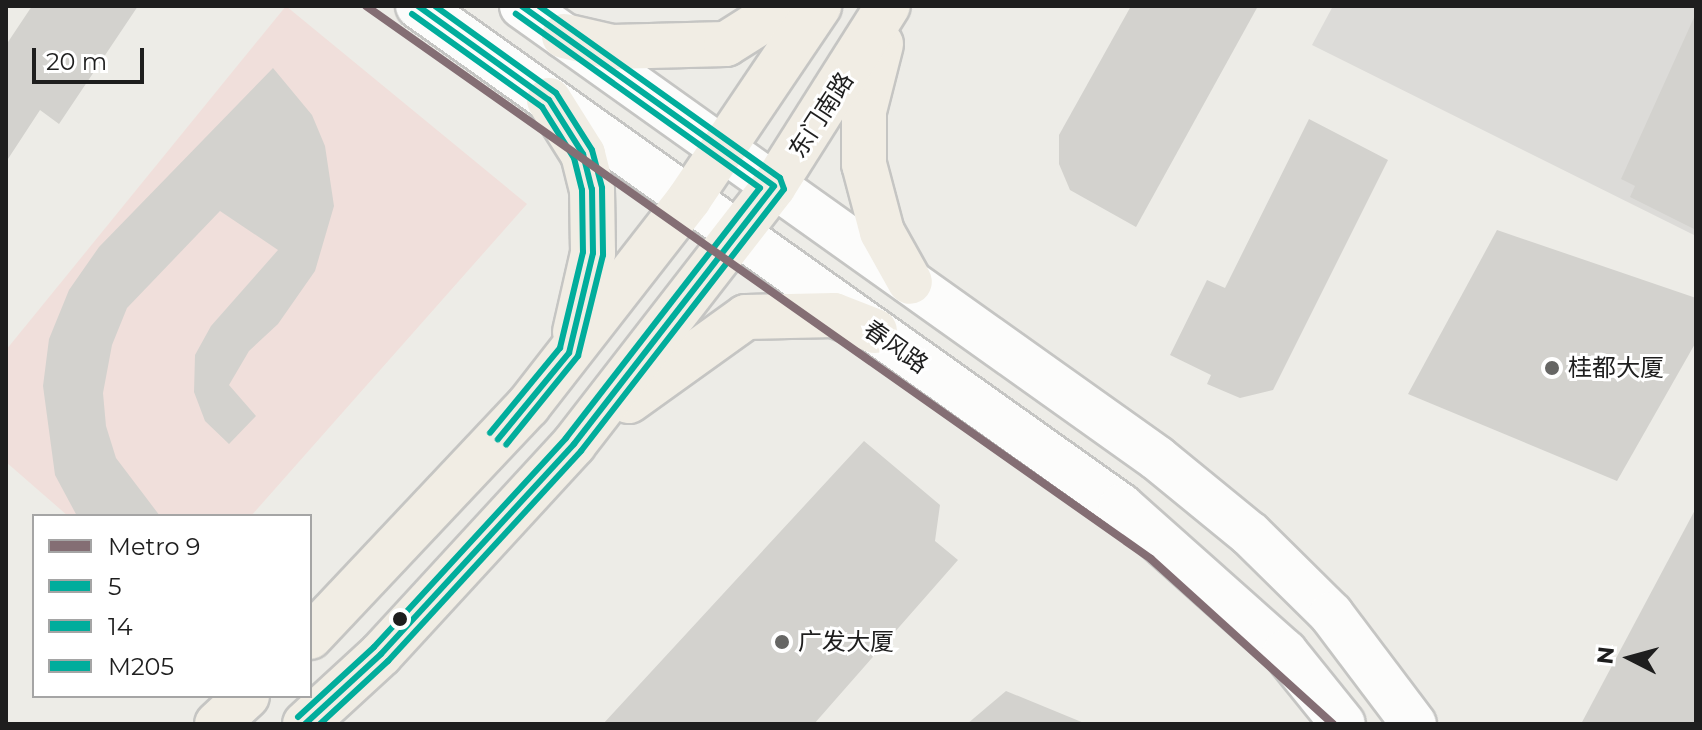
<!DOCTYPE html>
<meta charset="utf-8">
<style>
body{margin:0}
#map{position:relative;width:1702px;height:730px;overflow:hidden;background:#edece7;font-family:Montserrat,"Noto Sans SC",sans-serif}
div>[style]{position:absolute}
.residential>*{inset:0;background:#dcdbd8}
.commercial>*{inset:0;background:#f0dfdb}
.building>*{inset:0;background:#d3d2ce}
.roads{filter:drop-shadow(2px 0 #c5c5c3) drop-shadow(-2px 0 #c5c5c3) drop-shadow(0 2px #c5c5c3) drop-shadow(0 -2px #c5c5c3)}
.minor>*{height:44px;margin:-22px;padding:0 22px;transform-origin:22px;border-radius:22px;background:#fcfcfb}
.major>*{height:44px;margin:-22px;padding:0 22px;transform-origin:22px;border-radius:22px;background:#f1ede4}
.bus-1>*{height:6px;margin:-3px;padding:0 3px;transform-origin:3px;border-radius:3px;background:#01ad9c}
.bus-2>*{height:6px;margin:-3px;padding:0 3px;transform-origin:3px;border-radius:3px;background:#01ad9c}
.bus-3>*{height:6px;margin:-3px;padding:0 3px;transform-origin:3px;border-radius:3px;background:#01ad9c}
.metro-1>*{height:8px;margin:-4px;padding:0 4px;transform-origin:4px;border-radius:4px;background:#846e74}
.dots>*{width:22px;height:22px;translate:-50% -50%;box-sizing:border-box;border:4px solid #fff;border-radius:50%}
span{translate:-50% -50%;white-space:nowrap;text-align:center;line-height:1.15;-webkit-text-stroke:6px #fff;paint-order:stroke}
.street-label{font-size:24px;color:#1e1e1e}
.poi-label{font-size:24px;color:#1e1e1e}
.left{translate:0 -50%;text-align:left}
.frame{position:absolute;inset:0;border:8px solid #1e1e1e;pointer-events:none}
.legend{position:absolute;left:32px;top:514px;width:280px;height:184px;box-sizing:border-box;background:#fff;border:2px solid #a5a5a5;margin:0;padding:10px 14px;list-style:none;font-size:24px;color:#1e1e1e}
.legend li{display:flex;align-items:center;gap:16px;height:40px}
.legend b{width:40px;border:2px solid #a5a5a5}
.north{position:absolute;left:1590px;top:618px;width:80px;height:80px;-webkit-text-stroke:6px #fff;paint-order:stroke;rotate:276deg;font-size:22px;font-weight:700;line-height:32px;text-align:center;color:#1e1e1e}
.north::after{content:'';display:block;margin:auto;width:28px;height:36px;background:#1e1e1e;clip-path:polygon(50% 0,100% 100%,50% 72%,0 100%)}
.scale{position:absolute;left:32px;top:48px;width:112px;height:36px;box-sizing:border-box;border:4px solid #1e1e1e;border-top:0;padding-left:10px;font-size:24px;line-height:28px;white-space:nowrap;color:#1e1e1e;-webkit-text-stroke:6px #fff;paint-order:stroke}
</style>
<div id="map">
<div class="residential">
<i style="clip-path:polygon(1333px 6px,1696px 6px,1696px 236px,1312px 45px)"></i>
</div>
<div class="commercial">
<i style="clip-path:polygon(286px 6px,527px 204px,251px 516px,68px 516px,6px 462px,6px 350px)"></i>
</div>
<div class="building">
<i style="clip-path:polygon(32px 6px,138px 6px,59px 124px,40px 110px,6px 162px,6px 45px)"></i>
<i style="clip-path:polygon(1131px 6px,1258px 6px,1136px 227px,1070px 190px,1059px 164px,1059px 135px)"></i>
<i style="clip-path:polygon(1696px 13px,1696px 230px,1630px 197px,1635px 186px,1621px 179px)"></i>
<i style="clip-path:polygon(273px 68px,312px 115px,325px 146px,334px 206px,315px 271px,278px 324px,249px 351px,229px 385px,256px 416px,229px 444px,205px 421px,194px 392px,195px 355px,211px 326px,278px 250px,220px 211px,127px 308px,112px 345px,103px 393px,106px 426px,116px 458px,160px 516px,77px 516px,55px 475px,43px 386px,49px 339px,69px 290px,99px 247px)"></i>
<i style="clip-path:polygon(1309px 119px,1388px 160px,1273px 390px,1240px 398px,1207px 384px,1211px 375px,1170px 355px,1207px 280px,1225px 288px)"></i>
<i style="clip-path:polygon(1497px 230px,1696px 298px,1696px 342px,1617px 481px,1408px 394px)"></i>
<i style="clip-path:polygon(864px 441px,940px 505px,935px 541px,958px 560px,814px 724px,603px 724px)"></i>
<i style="clip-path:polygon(1696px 508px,1696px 724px,1581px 724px)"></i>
<i style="clip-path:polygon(1006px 691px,1084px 723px,1084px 724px,967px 724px)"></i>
</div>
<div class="roads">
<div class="minor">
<i style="left:418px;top:6px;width:863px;rotate:35.42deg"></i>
<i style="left:1121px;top:506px;width:220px;rotate:41.7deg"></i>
<i style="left:1285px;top:652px;width:92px;rotate:51.1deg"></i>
<i style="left:522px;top:6px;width:779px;rotate:35.44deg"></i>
<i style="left:1157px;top:458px;width:120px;rotate:39.3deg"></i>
<i style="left:1250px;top:534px;width:114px;rotate:44.6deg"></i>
<i style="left:1331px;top:614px;width:138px;rotate:53deg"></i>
</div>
<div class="major">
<i style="left:564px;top:36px;width:49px;rotate:12.9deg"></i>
<i style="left:612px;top:47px;width:114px;rotate:-1.5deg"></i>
<i style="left:726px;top:44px;width:71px;rotate:-32.3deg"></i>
<i style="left:881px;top:44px;width:69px;rotate:104.2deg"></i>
<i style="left:864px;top:111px;width:53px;rotate:90deg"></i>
<i style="left:864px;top:164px;width:70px;rotate:75.2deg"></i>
<i style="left:882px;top:232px;width:57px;rotate:60.8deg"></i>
<i style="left:549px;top:100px;width:64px;rotate:57.8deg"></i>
<i style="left:583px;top:154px;width:36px;rotate:76deg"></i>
<i style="left:592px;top:189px;width:64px;rotate:89.1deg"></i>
<i style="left:593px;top:253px;width:81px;rotate:102.8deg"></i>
<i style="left:629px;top:401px;width:144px;rotate:-35.7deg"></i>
<i style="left:746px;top:317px;width:88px;rotate:-1.3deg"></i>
<i style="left:834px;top:315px;width:44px;rotate:21.3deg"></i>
<i style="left:310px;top:637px;width:318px;rotate:-46.7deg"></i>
<i style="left:528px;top:406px;width:262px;rotate:-52.1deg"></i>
<i style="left:689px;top:199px;width:233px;rotate:-56deg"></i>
<i style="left:217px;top:724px;width:41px;rotate:-43deg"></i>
<i style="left:305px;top:724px;width:103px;rotate:-42.6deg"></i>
<i style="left:381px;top:654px;width:285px;rotate:-47.4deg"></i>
<i style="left:574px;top:444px;width:326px;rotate:-52.2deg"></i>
<i style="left:774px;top:186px;width:213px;rotate:-57.7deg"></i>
</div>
</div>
<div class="bus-1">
<i style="left:418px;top:6px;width:161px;rotate:35.7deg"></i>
<i style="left:549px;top:100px;width:64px;rotate:57.8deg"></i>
<i style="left:583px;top:154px;width:36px;rotate:76deg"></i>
<i style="left:592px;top:189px;width:64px;rotate:89.1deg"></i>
<i style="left:593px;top:253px;width:103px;rotate:103.5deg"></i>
<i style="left:569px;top:353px;width:112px;rotate:129.5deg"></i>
<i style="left:305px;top:724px;width:103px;rotate:-42.6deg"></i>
<i style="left:381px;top:654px;width:285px;rotate:-47.4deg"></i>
<i style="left:574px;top:444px;width:326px;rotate:-52.2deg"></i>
<i style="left:774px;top:186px;width:310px;rotate:-144.5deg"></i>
</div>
<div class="bus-2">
<i style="left:412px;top:14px;width:160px;rotate:35.6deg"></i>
<i style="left:542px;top:107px;width:60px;rotate:57.9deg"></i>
<i style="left:574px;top:158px;width:33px;rotate:76deg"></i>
<i style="left:582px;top:190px;width:62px;rotate:89.1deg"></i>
<i style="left:583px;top:252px;width:99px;rotate:103.5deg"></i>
<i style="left:560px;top:348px;width:110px;rotate:129.5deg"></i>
<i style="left:320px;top:724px;width:93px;rotate:-42.8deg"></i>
<i style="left:388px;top:661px;width:285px;rotate:-47.4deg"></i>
<i style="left:581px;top:451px;width:331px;rotate:-52.2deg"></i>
<i style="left:784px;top:189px;width:12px;rotate:-110deg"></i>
<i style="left:780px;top:178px;width:296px;rotate:-144.5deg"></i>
</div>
<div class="bus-3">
<i style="left:435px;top:6px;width:149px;rotate:35.7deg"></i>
<i style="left:556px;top:93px;width:67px;rotate:57.7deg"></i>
<i style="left:592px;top:150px;width:39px;rotate:75deg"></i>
<i style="left:602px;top:188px;width:67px;rotate:89.1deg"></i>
<i style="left:603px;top:255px;width:104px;rotate:103.9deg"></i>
<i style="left:578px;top:356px;width:114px;rotate:129deg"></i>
<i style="left:298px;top:717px;width:103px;rotate:-42.6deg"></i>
<i style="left:374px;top:647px;width:284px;rotate:-47.4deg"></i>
<i style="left:566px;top:438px;width:316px;rotate:-52.2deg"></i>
<i style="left:760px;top:188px;width:300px;rotate:-144.5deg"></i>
</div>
<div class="metro-1">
<i style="left:366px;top:6px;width:960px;rotate:35.16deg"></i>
<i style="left:1151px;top:559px;width:246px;rotate:42.2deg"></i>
</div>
<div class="dots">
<i style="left:1552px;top:368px;background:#666664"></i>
<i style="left:400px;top:619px;background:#1e1e1e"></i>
<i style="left:782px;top:642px;background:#666664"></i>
</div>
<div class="street-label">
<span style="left:821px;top:115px;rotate:-57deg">东门南路</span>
<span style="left:896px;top:347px;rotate:35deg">春风路</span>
</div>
<div class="poi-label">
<span class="left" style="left:1568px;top:368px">桂都大厦</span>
<span class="left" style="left:798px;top:642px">广发大厦</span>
</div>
<div class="frame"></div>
<ul class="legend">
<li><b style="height:10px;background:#846e74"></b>Metro 9</li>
<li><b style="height:10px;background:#01ad9c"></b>5</li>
<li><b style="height:10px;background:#01ad9c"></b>14</li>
<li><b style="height:10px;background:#01ad9c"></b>M205</li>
</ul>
<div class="north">N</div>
<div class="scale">20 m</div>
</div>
